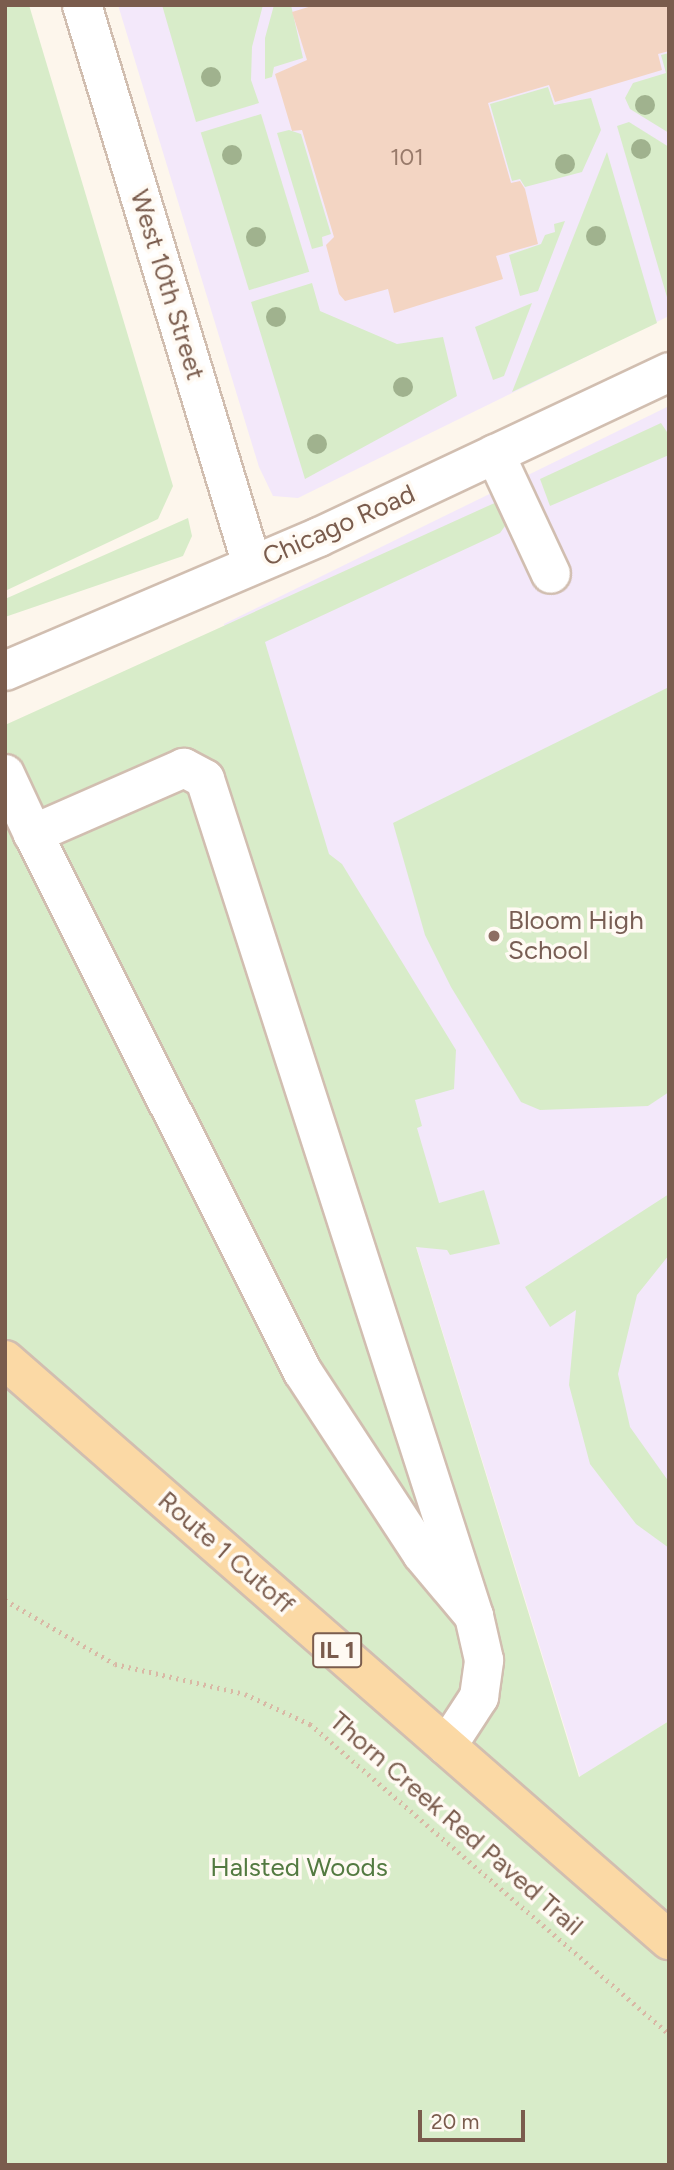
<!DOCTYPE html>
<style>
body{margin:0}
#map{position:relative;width:674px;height:2170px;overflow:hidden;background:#fdf6ec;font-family:Figtree,sans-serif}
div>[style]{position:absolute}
.education>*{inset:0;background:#f3e8fa}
.green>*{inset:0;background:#d8ecc9;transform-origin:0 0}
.building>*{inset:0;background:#f3d5c3}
.path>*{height:4.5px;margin-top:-2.25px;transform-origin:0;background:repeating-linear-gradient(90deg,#d9b8a5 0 2px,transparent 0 7px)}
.roads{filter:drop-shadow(2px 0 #d1beb0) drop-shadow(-2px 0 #d1beb0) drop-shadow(0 2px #d1beb0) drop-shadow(0 -2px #d1beb0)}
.minor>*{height:38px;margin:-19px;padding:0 19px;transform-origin:19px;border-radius:19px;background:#fff}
.major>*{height:38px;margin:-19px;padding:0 19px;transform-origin:19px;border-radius:19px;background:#fbd9a5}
.trees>*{width:20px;height:20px;margin:-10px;border-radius:50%;background:#a0b28e}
.dots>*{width:19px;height:19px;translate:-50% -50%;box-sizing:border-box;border:4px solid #fffaf3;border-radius:50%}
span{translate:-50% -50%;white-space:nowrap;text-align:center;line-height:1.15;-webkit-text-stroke:7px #fffaf3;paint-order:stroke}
.number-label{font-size:23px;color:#987a6a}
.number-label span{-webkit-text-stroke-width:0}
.shield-label span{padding:2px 5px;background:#fffaf3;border:2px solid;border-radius:5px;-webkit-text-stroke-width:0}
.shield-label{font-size:24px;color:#7a5c4d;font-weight:700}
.street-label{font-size:26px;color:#7a5c4d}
.education-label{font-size:26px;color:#785e54}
.left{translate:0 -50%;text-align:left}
.park-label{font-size:26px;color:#537a41}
.frame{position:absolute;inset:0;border:7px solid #7a5c4d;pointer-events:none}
.scale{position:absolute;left:418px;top:2110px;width:107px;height:32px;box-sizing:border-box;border:4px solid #7a5c4d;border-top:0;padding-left:9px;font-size:21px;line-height:24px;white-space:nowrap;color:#7a5c4d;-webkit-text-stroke:5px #fffaf3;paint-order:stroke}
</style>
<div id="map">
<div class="education">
<i style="clip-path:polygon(118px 5px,669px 5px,669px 316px,298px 498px,273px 496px,259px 467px)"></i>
<i style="clip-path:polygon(669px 406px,669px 1721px,580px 1777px,224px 624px)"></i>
</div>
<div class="green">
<i style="clip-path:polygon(5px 5px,29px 5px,173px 486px,158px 519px,5px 591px)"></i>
<i style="clip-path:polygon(162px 5px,263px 5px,252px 47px,251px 80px,259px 103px,196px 122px)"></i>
<i style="clip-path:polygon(274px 5px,291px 5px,303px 58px,274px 67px,272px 77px,265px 79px,265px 38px)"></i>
<i style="clip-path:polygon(669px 53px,669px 133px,630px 109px,625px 98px,633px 83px,666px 73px,661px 55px)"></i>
<i style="clip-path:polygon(548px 87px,554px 105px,591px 98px,601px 130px,582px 172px,525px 187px,520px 179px,512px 181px,490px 104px)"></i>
<i style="left:261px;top:114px;width:165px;height:63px;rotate:73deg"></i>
<i style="clip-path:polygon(629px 122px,669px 147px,669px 304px,617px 126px)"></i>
<i style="clip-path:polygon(289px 130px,301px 134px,331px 234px,322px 237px,323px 246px,312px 249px,277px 133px)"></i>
<i style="clip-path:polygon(607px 152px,657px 323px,512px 392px)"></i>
<i style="clip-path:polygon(565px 221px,538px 291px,520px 296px,509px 255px,541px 244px,545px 235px,555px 232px,554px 224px)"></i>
<i style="clip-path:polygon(312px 283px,320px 311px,397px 344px,443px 337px,457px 396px,305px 479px,251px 302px)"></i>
<i style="clip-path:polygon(532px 303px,504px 376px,493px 380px,475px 327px)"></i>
<i style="clip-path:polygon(661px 423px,669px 435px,669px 455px,550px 506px,540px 479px)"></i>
<i style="clip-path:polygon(499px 501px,508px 522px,500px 533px,265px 642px,329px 854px,342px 864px,456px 1050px,454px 1089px,415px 1100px,422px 1126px,417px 1128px,439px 1203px,484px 1190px,500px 1244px,450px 1255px,447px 1250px,416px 1247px,579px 1777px,669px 1721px,669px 2165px,5px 2165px,5px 725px)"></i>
<i style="clip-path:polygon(188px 518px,192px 536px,183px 556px,5px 617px,5px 599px)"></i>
<i style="clip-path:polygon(669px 687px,669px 1092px,648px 1106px,540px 1110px,521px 1102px,451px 987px,425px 935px,393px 823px)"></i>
<i style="clip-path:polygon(669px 1194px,669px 1255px,637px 1295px,618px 1374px,630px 1427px,669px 1482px,669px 1548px,636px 1524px,590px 1464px,569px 1385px,576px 1310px,550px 1327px,525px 1287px)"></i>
</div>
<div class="building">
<i style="clip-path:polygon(315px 5px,669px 5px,669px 51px,658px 54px,662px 70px,555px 102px,549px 85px,488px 103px,511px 183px,520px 181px,525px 189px,538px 244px,496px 256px,503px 279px,394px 313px,388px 289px,345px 301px,339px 294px,326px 245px,334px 237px,302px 130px,292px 131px,275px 74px,307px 60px,292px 12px)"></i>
</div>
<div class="path">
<i style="left:5px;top:1600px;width:127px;rotate:30.2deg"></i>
<i style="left:115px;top:1664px;width:133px;rotate:13deg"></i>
<i style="left:245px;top:1694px;width:72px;rotate:24.8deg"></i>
<i style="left:310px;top:1724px;width:474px;rotate:40.8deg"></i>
</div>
<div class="roads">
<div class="minor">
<i style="left:82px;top:5px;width:585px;rotate:73.11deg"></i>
<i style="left:495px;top:454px;width:132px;rotate:65deg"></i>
<i style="left:5px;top:671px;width:341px;rotate:-23.1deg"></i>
<i style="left:319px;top:537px;width:387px;rotate:-25.2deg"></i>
<i style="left:5px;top:774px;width:66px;rotate:65deg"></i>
<i style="left:33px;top:834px;width:602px;rotate:63.35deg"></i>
<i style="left:303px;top:1372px;width:217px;rotate:56.8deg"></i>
<i style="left:422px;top:1554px;width:81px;rotate:50deg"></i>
<i style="left:474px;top:1616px;width:879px;rotate:-107.82deg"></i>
<i style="left:205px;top:779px;width:24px;rotate:-152deg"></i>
<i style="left:184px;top:768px;width:165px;rotate:156.4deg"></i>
<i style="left:447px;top:1746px;width:59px;rotate:-56.9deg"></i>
<i style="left:479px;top:1697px;width:37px;rotate:-82deg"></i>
<i style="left:484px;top:1660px;width:45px;rotate:-102.8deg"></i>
</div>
<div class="major">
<i style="left:5px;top:1360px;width:882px;rotate:41.14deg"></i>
</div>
</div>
<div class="trees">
<i style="left:211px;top:77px"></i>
<i style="left:645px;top:105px"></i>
<i style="left:641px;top:149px"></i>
<i style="left:232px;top:155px"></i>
<i style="left:565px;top:164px"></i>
<i style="left:596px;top:236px"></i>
<i style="left:256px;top:237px"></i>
<i style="left:276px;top:317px"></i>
<i style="left:403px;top:387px"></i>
<i style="left:317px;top:444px"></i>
</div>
<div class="dots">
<i style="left:494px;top:936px;background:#8d6e63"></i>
</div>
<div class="number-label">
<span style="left:407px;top:157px">101</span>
</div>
<div class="shield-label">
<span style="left:337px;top:1650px">IL 1</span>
</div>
<div class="street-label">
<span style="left:167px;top:285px;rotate:73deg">West 10th Street</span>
<span style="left:339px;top:526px;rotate:-24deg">Chicago Road</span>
<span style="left:226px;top:1553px;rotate:41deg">Route 1 Cutoff</span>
<span style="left:456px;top:1824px;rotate:41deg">Thorn Creek Red Paved Trail</span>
</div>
<div class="education-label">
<span class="left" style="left:508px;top:936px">Bloom High<br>School</span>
</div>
<div class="park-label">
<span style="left:299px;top:1868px">Halsted Woods</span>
</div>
<div class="frame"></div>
<div class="scale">20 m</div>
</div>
